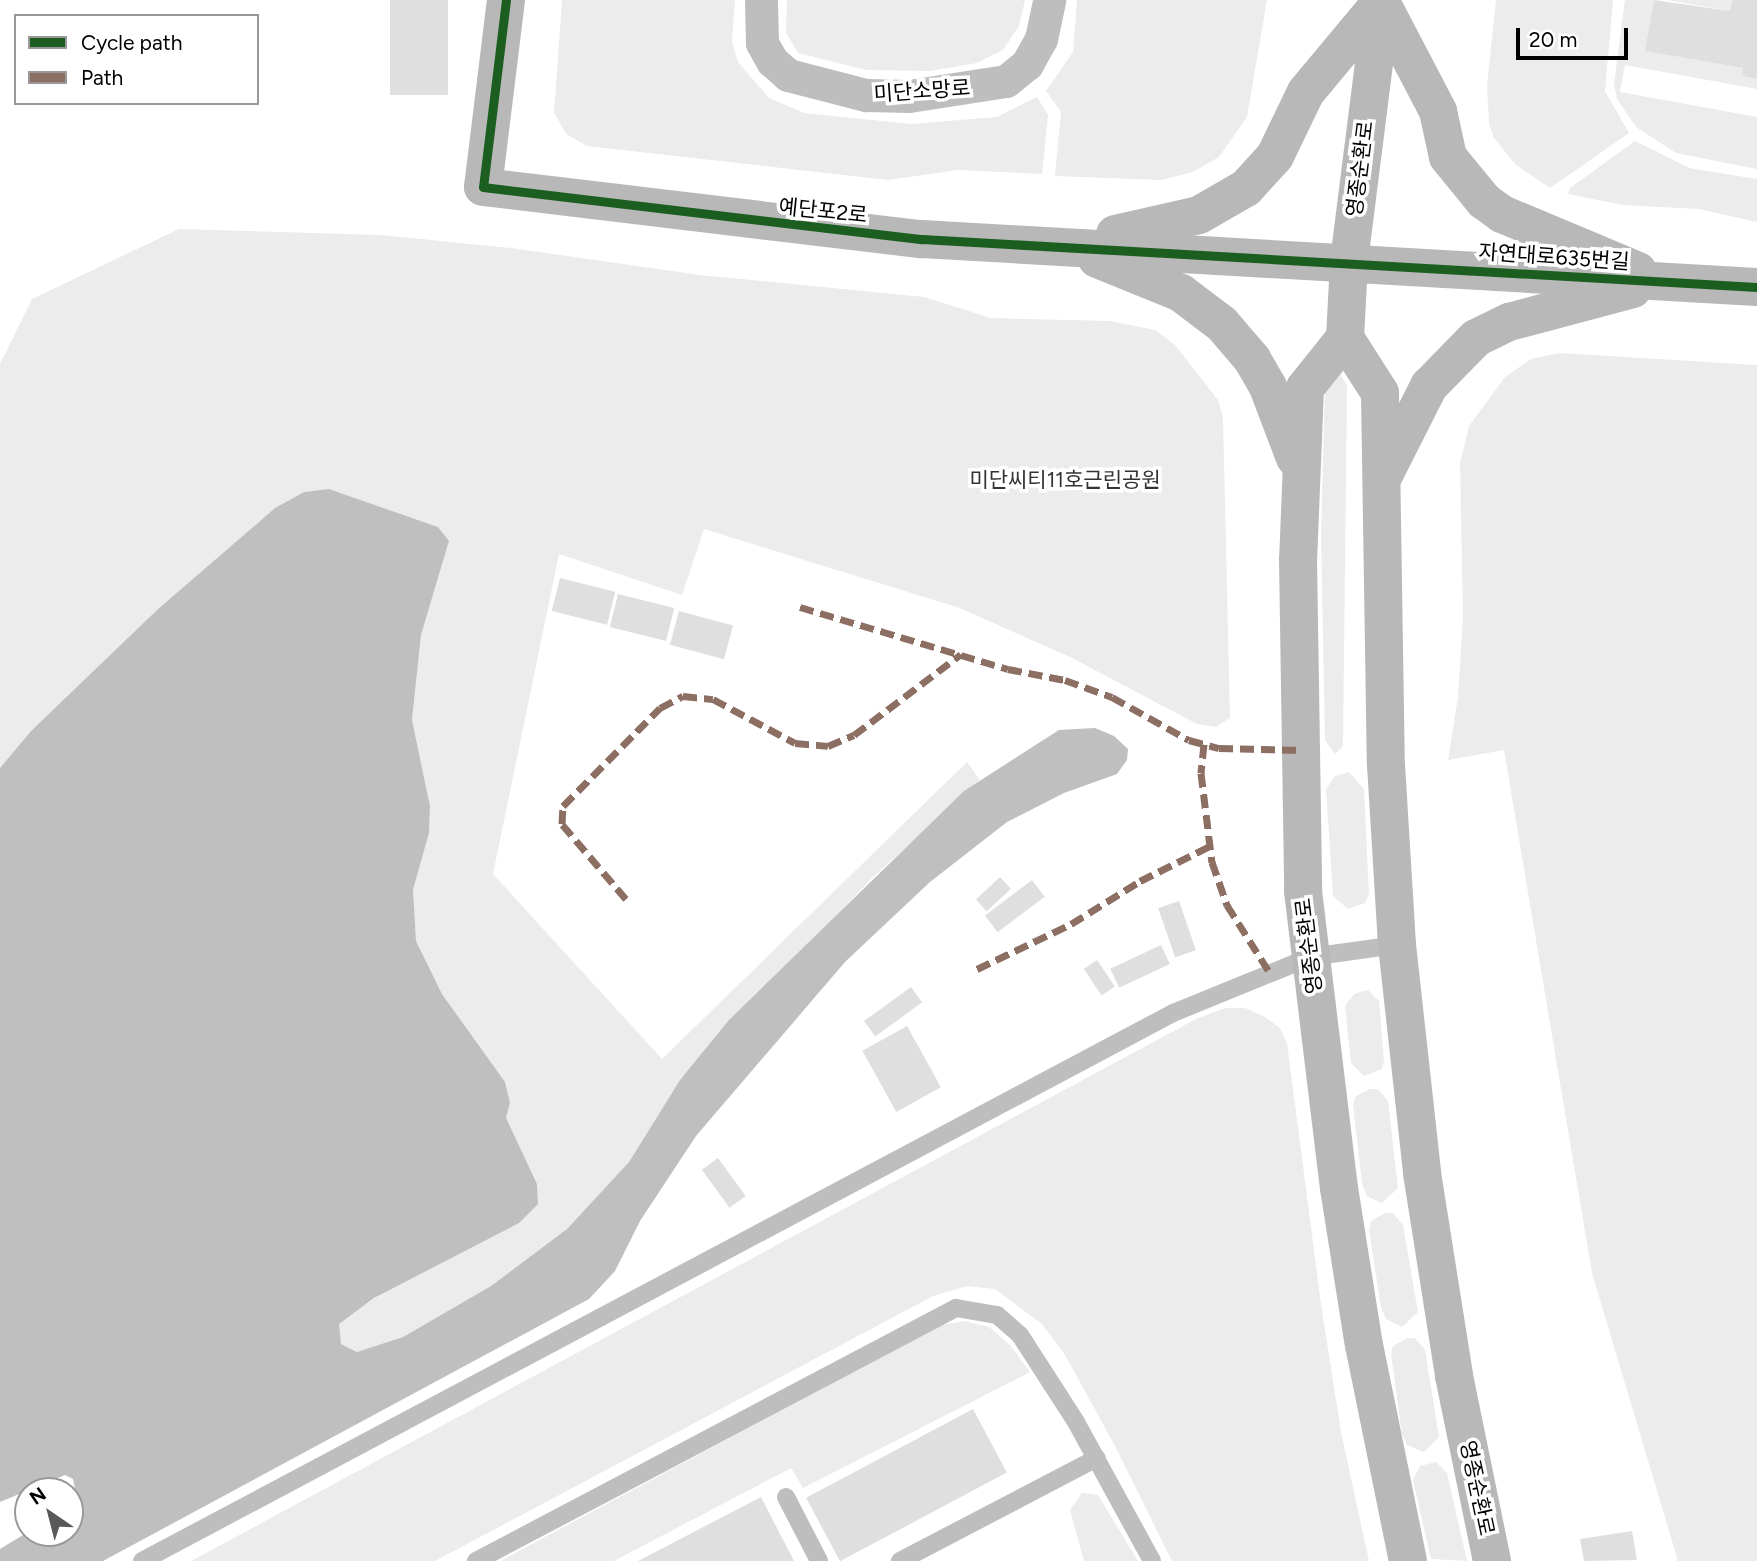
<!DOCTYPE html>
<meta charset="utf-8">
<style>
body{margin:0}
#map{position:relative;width:1757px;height:1561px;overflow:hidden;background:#fff;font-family:Figtree,"Noto Sans KR",sans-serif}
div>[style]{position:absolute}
.green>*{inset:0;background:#ececec}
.water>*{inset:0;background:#bfbfbf}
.building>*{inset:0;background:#dfdfdf;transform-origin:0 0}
.lane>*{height:18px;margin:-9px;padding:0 9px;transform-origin:9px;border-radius:9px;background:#bebebe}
.street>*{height:33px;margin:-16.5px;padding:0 16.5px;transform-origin:16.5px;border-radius:16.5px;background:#bebebe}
.secondary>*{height:38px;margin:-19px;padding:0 19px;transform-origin:19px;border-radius:19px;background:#b8b8b8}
.quiet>*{height:7px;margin-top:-3.5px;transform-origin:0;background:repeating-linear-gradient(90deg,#8d6e63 0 14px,transparent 0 21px)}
.cycleway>*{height:9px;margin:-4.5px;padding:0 4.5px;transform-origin:4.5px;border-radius:4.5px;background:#1b5e20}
span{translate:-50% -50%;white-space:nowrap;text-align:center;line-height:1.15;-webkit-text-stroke:7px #fff;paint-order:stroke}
.street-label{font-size:21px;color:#000}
.park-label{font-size:21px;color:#333}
.legend{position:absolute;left:14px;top:14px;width:245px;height:91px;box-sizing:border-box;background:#fff;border:2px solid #999;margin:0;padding:9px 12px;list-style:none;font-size:21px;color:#000}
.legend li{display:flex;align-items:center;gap:14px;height:35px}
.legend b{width:35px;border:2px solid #999}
.north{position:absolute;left:14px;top:1477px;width:70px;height:70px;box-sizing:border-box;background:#fff;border:2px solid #999;border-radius:50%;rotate:325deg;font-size:19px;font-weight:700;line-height:28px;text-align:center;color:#000}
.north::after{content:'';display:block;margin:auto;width:24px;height:32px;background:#595959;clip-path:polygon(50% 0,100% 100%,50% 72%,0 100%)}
.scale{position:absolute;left:1516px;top:28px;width:112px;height:32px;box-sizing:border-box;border:4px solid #000;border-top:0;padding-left:9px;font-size:21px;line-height:24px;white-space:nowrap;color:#000;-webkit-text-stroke:5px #fff;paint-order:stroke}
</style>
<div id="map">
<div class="green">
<i style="clip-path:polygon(562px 0,735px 0,732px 42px,738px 62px,769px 98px,804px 113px,911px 124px,997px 117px,1037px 97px,1048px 115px,1042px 174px,958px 170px,888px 180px,587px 146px,566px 134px,554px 113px)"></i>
<i style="clip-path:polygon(787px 0,1025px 0,1019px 26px,1003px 50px,977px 63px,929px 71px,866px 70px,798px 53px,786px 33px)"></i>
<i style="clip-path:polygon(1077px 0,1267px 0,1247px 117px,1219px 157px,1193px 172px,1161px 180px,1055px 176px,1061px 112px,1046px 91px,1073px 52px)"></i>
<i style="clip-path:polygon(1496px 0,1613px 0,1605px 91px,1629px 133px,1550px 188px,1516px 165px,1494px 138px,1489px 124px,1487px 85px)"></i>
<i style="clip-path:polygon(1625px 0,1654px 0,1646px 51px,1743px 68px,1742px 76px,1757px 79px,1757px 89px,1625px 65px,1620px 92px,1757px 117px,1757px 169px,1676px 153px,1636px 127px,1617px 99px,1614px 84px)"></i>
<i style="clip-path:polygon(1667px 0,1732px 0,1730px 11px)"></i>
<i style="clip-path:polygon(1635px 141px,1689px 168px,1757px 179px,1757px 222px,1699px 209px,1623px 205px,1568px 194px,1570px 188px)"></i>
<i style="clip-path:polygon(179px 229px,381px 235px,511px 248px,700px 275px,924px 297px,991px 318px,1110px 321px,1155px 330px,1175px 345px,1218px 400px,1223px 417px,1230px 718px,1216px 727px,1197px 724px,1072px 658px,960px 608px,704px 529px,682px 595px,559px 554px,493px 874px,662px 1059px,967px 762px,980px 780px,872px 878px,680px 1080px,629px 1162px,567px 1229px,491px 1286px,403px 1337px,358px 1352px,341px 1344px,338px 1324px,537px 1184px,505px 1118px,510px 1101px,505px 1082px,442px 994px,416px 941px,413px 890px,429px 833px,430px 806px,412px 720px,421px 635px,449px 541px,438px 527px,329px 489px,304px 492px,275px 508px,158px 609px,31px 731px,0 768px,0 364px,32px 299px)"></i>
<i style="clip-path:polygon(1559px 353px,1757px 365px,1757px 1561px,1678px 1561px,1592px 1273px,1504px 750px,1448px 760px,1458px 697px,1463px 618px,1460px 463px,1469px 426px,1505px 377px,1531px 359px)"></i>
<i style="clip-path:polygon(1339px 372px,1347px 385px,1343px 746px,1335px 754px,1325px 740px,1321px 535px,1325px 385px)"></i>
<i style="clip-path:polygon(1349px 772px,1364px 789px,1369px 894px,1365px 903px,1348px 909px,1333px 896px,1326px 789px,1335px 776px)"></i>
<i style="clip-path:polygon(1368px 990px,1379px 1001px,1384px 1061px,1382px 1069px,1364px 1076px,1351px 1063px,1345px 1006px,1354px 994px)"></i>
<i style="clip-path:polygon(1225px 1008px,1245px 1008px,1265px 1017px,1280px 1028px,1287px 1043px,1321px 1304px,1341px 1432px,1369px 1561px,1172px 1561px,1115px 1446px,1065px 1355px,1042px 1324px,995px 1289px,967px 1286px,933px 1296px,435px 1561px,191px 1561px,1196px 1019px)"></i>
<i style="clip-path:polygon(1370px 1089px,1378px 1089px,1388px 1101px,1398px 1188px,1382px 1203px,1367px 1196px,1362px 1184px,1353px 1104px,1356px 1096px)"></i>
<i style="clip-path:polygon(1385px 1213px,1393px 1213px,1403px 1225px,1418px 1312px,1402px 1327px,1386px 1319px,1381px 1308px,1369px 1229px,1371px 1221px)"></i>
<i style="clip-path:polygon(965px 1321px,989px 1327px,1010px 1345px,1030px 1372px,803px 1488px,791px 1468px,614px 1561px,500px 1561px,941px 1325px)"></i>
<i style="clip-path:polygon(1407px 1338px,1415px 1338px,1425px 1350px,1439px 1437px,1424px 1452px,1407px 1445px,1402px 1434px,1391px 1354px,1393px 1346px)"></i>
<i style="clip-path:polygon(1436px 1462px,1447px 1473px,1467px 1561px,1431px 1559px,1413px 1480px,1420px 1466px)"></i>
<i style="clip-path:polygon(1082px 1493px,1098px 1495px,1138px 1561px,1084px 1561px,1070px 1510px)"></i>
</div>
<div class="water">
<i style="clip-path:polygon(329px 489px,438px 527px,449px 541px,421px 635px,412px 720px,430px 806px,429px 833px,413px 890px,416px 941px,442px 994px,505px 1082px,510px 1102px,506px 1118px,537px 1184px,538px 1204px,519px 1223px,374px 1298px,339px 1324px,341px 1344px,357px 1352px,403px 1337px,491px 1286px,567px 1229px,629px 1162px,680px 1080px,729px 1020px,964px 791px,1059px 730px,1095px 728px,1114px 736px,1128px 749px,1127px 760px,1117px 774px,1064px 793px,1007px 822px,930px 882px,845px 962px,696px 1136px,640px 1221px,615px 1271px,589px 1299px,103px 1561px,0 1561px,0 1549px,28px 1532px,70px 1533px,70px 1494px,75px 1489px,73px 1479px,65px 1475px,0 1502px,0 768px,31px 731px,158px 609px,275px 508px,304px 492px)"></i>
</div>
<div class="building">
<i style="left:390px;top:0;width:58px;height:95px"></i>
<i style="clip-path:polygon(1654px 0,1730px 11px,1732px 0,1757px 0,1757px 79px,1742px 76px,1743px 68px,1645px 51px)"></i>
<i style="left:560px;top:578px;width:57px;height:34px;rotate:14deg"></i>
<i style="left:618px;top:594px;width:58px;height:34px;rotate:14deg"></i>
<i style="left:679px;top:611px;width:56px;height:35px;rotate:15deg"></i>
<i style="left:1000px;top:877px;width:16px;height:33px;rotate:47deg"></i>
<i style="left:1032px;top:880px;width:21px;height:59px;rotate:53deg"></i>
<i style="left:1179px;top:901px;width:52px;height:22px;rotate:71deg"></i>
<i style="left:1161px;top:945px;width:21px;height:56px;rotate:65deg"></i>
<i style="left:1097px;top:960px;width:32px;height:16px;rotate:56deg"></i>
<i style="left:911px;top:987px;width:19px;height:58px;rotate:54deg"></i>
<i style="left:907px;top:1026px;width:70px;height:51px;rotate:61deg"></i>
<i style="left:718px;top:1158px;width:47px;height:20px;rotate:54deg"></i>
<i style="left:973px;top:1409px;width:72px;height:189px;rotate:62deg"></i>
<i style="clip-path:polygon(761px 1497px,794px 1561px,638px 1561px)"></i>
<i style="clip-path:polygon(1632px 1531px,1637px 1560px,1584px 1561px,1580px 1539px)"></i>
</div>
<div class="lane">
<i style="left:786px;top:1497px;width:72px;rotate:62.7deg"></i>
<i style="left:142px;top:1561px;width:1168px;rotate:-27.99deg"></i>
<i style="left:1173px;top:1013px;width:148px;rotate:-22.2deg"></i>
<i style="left:1310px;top:957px;width:88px;rotate:-7.9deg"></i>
<i style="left:476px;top:1561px;width:543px;rotate:-27.79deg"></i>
<i style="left:956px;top:1308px;width:42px;rotate:9.7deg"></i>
<i style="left:997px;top:1315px;width:30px;rotate:41deg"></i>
<i style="left:1020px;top:1335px;width:103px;rotate:57.2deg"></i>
<i style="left:1076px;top:1422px;width:158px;rotate:61.3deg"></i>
<i style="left:900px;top:1561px;width:222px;rotate:-27.6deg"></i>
</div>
<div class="street">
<i style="left:761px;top:0;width:43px;rotate:88.7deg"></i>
<i style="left:762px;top:43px;width:21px;rotate:61deg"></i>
<i style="left:772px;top:61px;width:21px;rotate:41deg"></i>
<i style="left:788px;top:75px;width:81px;rotate:14.4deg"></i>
<i style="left:866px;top:95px;width:43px;rotate:1.3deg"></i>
<i style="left:909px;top:96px;width:98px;rotate:-8.8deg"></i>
<i style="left:1006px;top:81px;width:27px;rotate:-39deg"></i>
<i style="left:1027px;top:64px;width:29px;rotate:-61deg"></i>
<i style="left:1041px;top:39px;width:40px;rotate:-78deg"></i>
</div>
<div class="secondary">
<i style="left:506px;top:0;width:188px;rotate:97deg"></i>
<i style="left:483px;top:187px;width:442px;rotate:6.8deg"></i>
<i style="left:922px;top:239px;width:836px;rotate:3.29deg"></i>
<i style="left:1382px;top:0;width:264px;rotate:97.2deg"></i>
<i style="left:1349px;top:262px;width:76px;rotate:93deg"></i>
<i style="left:1345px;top:338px;width:65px;rotate:57.5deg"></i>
<i style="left:1380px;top:393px;width:372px;rotate:89.1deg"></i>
<i style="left:1386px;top:765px;width:180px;rotate:86.5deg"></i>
<i style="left:1397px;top:945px;width:229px;rotate:83.7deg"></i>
<i style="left:1422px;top:1173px;width:206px;rotate:81deg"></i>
<i style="left:1454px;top:1376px;width:189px;rotate:78.4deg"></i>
<i style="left:1115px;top:234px;width:86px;rotate:-12.7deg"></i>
<i style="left:1199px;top:215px;width:54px;rotate:-29.9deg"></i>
<i style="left:1246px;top:188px;width:43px;rotate:-47.8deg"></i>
<i style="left:1275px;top:156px;width:71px;rotate:-64.2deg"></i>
<i style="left:1306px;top:92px;width:117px;rotate:-50.2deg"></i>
<i style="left:1381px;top:2px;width:123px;rotate:62.4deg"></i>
<i style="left:1438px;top:111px;width:47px;rotate:77.7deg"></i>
<i style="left:1448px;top:157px;width:57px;rotate:50.7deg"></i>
<i style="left:1484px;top:201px;width:22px;rotate:36deg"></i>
<i style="left:1502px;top:214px;width:147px;rotate:22.7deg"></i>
<i style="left:1097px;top:259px;width:91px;rotate:22deg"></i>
<i style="left:1181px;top:293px;width:51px;rotate:37.1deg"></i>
<i style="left:1222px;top:324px;width:46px;rotate:49.4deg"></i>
<i style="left:1252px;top:359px;width:32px;rotate:60deg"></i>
<i style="left:1268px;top:387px;width:76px;rotate:69.2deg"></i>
<i style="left:1345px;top:338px;width:64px;rotate:128.7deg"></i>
<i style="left:1305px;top:388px;width:171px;rotate:92.3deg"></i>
<i style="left:1298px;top:559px;width:332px;rotate:89.1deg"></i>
<i style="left:1303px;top:891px;width:299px;rotate:83.1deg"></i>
<i style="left:1339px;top:1188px;width:159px;rotate:81deg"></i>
<i style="left:1364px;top:1345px;width:220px;rotate:78.5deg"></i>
<i style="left:1384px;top:475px;width:100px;rotate:-63.2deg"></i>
<i style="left:1429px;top:386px;width:67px;rotate:-45.6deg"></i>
<i style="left:1476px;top:338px;width:37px;rotate:-26deg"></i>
<i style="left:1509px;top:322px;width:128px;rotate:-14.9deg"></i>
</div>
<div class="quiet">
<i style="left:800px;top:607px;width:217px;rotate:16.6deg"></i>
<i style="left:1008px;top:669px;width:58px;rotate:10.9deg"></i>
<i style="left:1065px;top:680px;width:50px;rotate:19.9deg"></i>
<i style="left:1112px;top:697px;width:88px;rotate:29.2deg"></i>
<i style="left:1189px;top:740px;width:31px;rotate:15deg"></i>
<i style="left:1219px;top:748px;width:82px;rotate:1.4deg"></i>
<i style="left:1204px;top:744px;width:29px;rotate:96deg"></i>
<i style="left:1201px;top:773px;width:90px;rotate:83deg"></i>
<i style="left:1212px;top:862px;width:46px;rotate:70.8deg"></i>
<i style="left:1227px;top:905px;width:80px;rotate:57.7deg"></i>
<i style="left:626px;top:899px;width:99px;rotate:-130.5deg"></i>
<i style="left:562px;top:824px;width:18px;rotate:-87deg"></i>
<i style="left:563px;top:806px;width:138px;rotate:-45.3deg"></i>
<i style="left:660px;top:708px;width:26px;rotate:-28deg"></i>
<i style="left:683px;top:696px;width:30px;rotate:6deg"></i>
<i style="left:713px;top:699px;width:93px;rotate:28.2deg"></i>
<i style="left:795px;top:743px;width:33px;rotate:5deg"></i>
<i style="left:828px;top:746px;width:28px;rotate:-23deg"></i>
<i style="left:854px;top:735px;width:134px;rotate:-37.1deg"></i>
<i style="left:977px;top:969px;width:104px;rotate:-25.6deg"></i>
<i style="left:1071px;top:924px;width:81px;rotate:-31.9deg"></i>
<i style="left:1140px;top:881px;width:78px;rotate:-26.6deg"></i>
</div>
<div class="cycleway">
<i style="left:506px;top:0;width:188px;rotate:97deg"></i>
<i style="left:483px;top:187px;width:442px;rotate:6.8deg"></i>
<i style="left:922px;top:239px;width:836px;rotate:3.29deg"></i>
</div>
<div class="street-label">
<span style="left:922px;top:91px;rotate:-4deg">미단소망로</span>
<span style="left:1360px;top:169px;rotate:-83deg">영종순환로</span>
<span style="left:823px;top:211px;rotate:6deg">예단포2로</span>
<span style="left:1554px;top:257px;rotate:4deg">자연대로635번길</span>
<span style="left:1309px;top:946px;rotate:-97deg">영종순환로</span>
<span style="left:1477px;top:1488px;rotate:78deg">영종순환로</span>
</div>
<div class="park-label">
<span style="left:1065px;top:480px">미단씨티11호근린공원</span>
</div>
<ul class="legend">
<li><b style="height:9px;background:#1b5e20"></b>Cycle path</li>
<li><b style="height:9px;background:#8d6e63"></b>Path</li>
</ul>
<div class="north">N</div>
<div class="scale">20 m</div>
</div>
